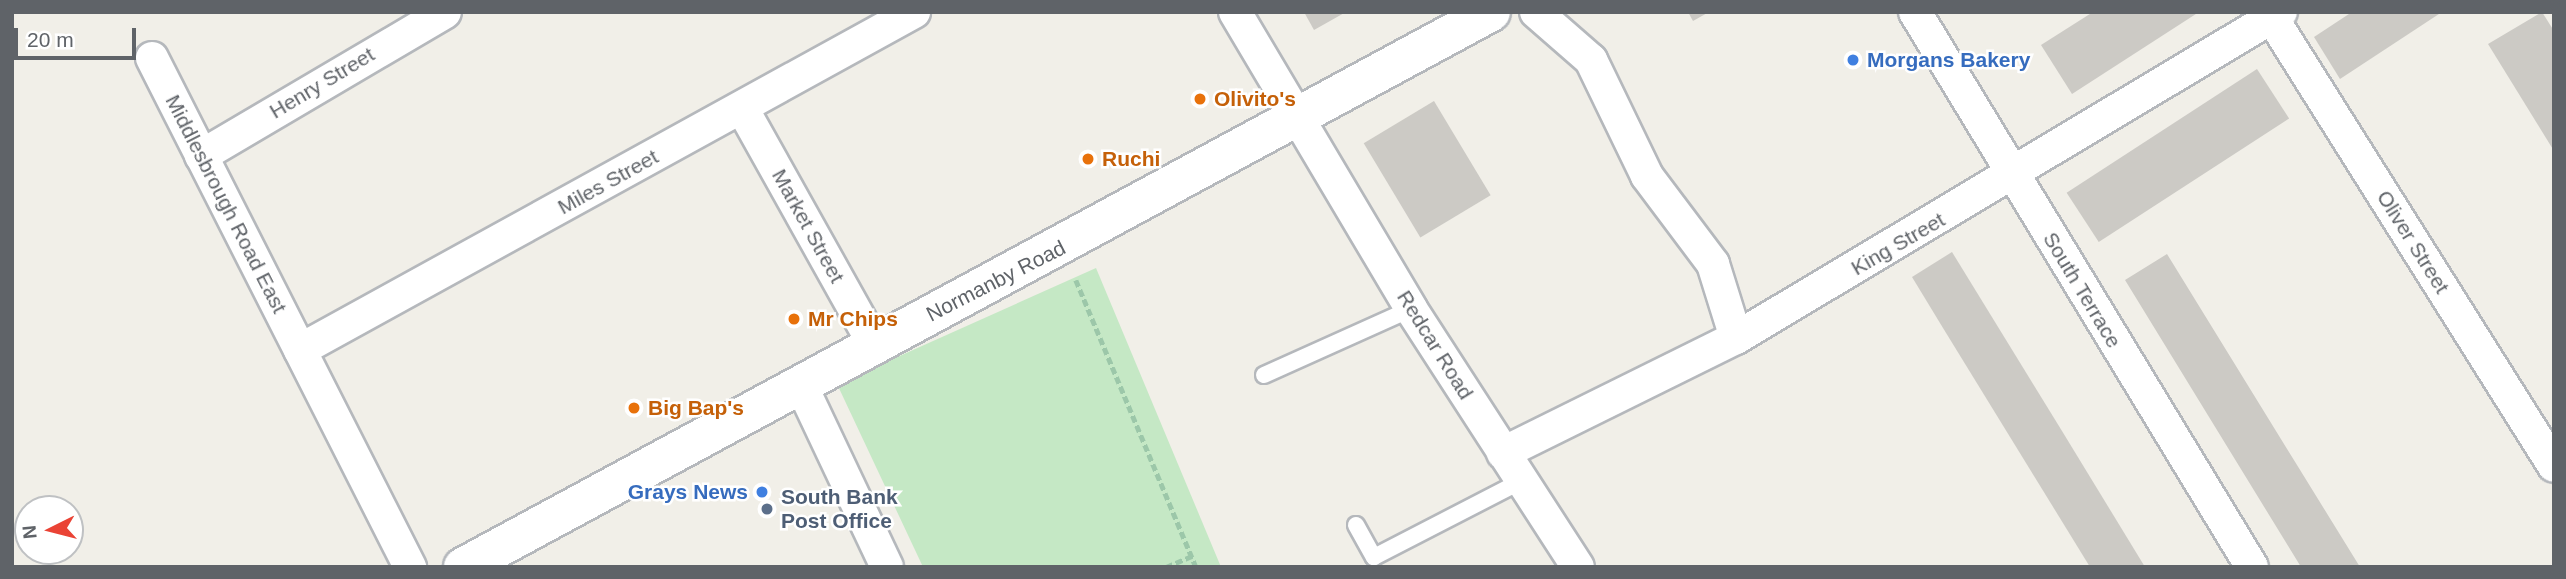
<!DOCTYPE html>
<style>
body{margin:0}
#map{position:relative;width:2566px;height:579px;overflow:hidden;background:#f1efe8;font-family:Arial,sans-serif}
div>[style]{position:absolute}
.green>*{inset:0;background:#c5e8c5}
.building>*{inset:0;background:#cccac5;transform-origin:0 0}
.path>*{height:4.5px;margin-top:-2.25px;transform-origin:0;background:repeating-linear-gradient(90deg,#9cc7a9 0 7px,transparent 0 10.5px)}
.roads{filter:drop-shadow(2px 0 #b5b8bc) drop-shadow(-2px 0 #b5b8bc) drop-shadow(0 2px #b5b8bc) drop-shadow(0 -2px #b5b8bc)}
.lane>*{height:16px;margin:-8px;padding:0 8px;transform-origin:8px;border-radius:8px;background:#fff}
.street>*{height:32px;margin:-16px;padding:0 16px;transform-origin:16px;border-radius:16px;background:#fff}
.secondary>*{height:38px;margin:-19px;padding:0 19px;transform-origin:19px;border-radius:19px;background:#fff}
.dots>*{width:19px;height:19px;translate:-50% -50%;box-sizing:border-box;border:4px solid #fff;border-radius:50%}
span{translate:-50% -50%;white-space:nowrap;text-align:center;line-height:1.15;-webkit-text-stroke:5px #fff;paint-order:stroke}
.shop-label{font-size:21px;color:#366cbe;font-weight:700}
.left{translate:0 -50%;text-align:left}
.right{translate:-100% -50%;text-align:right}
.street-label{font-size:21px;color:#5f6368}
.food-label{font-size:21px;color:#c56008;font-weight:700}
.service-label{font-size:21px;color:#4e5e75;font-weight:700}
.frame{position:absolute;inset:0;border:14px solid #5f6368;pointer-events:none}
.north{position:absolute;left:14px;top:495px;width:70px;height:70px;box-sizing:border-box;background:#fff;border:2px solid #bfc1c3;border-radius:50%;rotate:264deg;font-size:19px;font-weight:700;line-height:28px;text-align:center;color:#5f6368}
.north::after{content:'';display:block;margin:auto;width:24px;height:32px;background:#ea4335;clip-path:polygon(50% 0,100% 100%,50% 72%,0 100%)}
.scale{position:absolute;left:14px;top:28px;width:122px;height:32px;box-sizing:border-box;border:4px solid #5f6368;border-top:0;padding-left:9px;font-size:21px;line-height:24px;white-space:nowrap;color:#5f6368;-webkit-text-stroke:5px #fff;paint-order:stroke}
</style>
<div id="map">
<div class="green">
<i style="clip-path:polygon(1096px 268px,1221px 567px,923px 567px,837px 384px)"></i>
</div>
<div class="building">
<i style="clip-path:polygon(1304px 12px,1346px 12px,1314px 30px)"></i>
<i style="clip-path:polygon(1688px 12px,1709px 12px,1693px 21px)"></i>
<i style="clip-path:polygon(2093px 12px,2199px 12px,2072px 94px,2041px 45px)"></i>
<i style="clip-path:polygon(2352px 12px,2442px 12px,2340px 79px,2314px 37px)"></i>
<i style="clip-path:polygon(2542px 12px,2554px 31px,2554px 151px,2488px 44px)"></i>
<i style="left:2257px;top:69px;width:59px;height:227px;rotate:57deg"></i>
<i style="left:1434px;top:101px;width:110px;height:82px;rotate:59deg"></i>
<i style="clip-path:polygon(1952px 252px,2062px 431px,2145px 567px,2090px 567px,1943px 328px,1912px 277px)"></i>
<i style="clip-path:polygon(2167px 254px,2297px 465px,2360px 567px,2301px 567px,2125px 280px)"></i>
</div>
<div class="path">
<i style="left:1076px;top:280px;width:311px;rotate:67.3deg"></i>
<i style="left:1166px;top:567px;width:30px;rotate:-23deg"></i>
</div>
<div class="roads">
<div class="lane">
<i style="left:1264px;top:375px;width:161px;rotate:-24.2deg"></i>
<i style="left:1356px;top:525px;width:37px;rotate:61deg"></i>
<i style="left:1374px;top:557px;width:165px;rotate:-27.3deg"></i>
</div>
<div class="street">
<i style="left:1235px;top:12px;width:345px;rotate:59.3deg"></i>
<i style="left:1411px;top:309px;width:307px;rotate:57.1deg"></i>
<i style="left:1536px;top:12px;width:73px;rotate:41.1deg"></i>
<i style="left:1591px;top:60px;width:129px;rotate:64.2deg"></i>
<i style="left:1647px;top:176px;width:110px;rotate:53.1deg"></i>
<i style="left:1713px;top:264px;width:77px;rotate:72.7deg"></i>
<i style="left:1915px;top:12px;width:649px;rotate:58.73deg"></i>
<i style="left:2272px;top:18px;width:529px;rotate:57.81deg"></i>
<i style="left:152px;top:58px;width:571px;rotate:63.12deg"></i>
<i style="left:742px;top:108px;width:270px;rotate:60.8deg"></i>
<i style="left:201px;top:156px;width:283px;rotate:-30.5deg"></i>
<i style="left:300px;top:350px;width:701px;rotate:-28.83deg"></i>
<i style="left:801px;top:385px;width:201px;rotate:64.7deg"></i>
<i style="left:1503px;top:453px;width:260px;rotate:-26.3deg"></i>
<i style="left:1736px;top:338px;width:635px;rotate:-30.89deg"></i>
</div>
<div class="secondary">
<i style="left:463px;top:567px;width:1168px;rotate:-28.36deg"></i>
</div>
</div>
<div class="dots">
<i style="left:1853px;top:60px;background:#3f7fe0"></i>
<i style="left:1200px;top:99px;background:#e8710a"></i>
<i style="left:1088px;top:159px;background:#e8710a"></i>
<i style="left:794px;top:319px;background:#e8710a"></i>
<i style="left:634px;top:408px;background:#e8710a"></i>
<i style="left:762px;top:492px;background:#3f7fe0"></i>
<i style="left:767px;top:509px;background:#5c6f8a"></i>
</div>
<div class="shop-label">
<span class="left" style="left:1867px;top:60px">Morgans Bakery</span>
<span class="right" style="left:748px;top:492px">Grays News</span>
</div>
<div class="street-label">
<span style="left:322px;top:83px;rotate:-31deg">Henry Street</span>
<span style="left:608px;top:182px;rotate:-29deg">Miles Street</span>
<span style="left:226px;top:204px;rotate:63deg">Middlesbrough Road East</span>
<span style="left:808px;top:226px;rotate:61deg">Market Street</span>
<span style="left:2413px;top:242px;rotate:58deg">Oliver Street</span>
<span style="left:1898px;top:244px;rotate:-30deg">King Street</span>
<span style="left:996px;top:281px;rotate:-27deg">Normanby Road</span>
<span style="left:2082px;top:290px;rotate:59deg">South Terrace</span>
<span style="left:1435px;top:345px;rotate:58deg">Redcar Road</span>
</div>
<div class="food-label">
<span class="left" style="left:1214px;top:99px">Olivito's</span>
<span class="left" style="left:1102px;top:159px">Ruchi</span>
<span class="left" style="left:808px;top:319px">Mr Chips</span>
<span class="left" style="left:648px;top:408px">Big Bap's</span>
</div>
<div class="service-label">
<span class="left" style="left:781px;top:509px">South Bank<br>Post Office</span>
</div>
<div class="frame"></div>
<div class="north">N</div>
<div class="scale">20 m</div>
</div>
